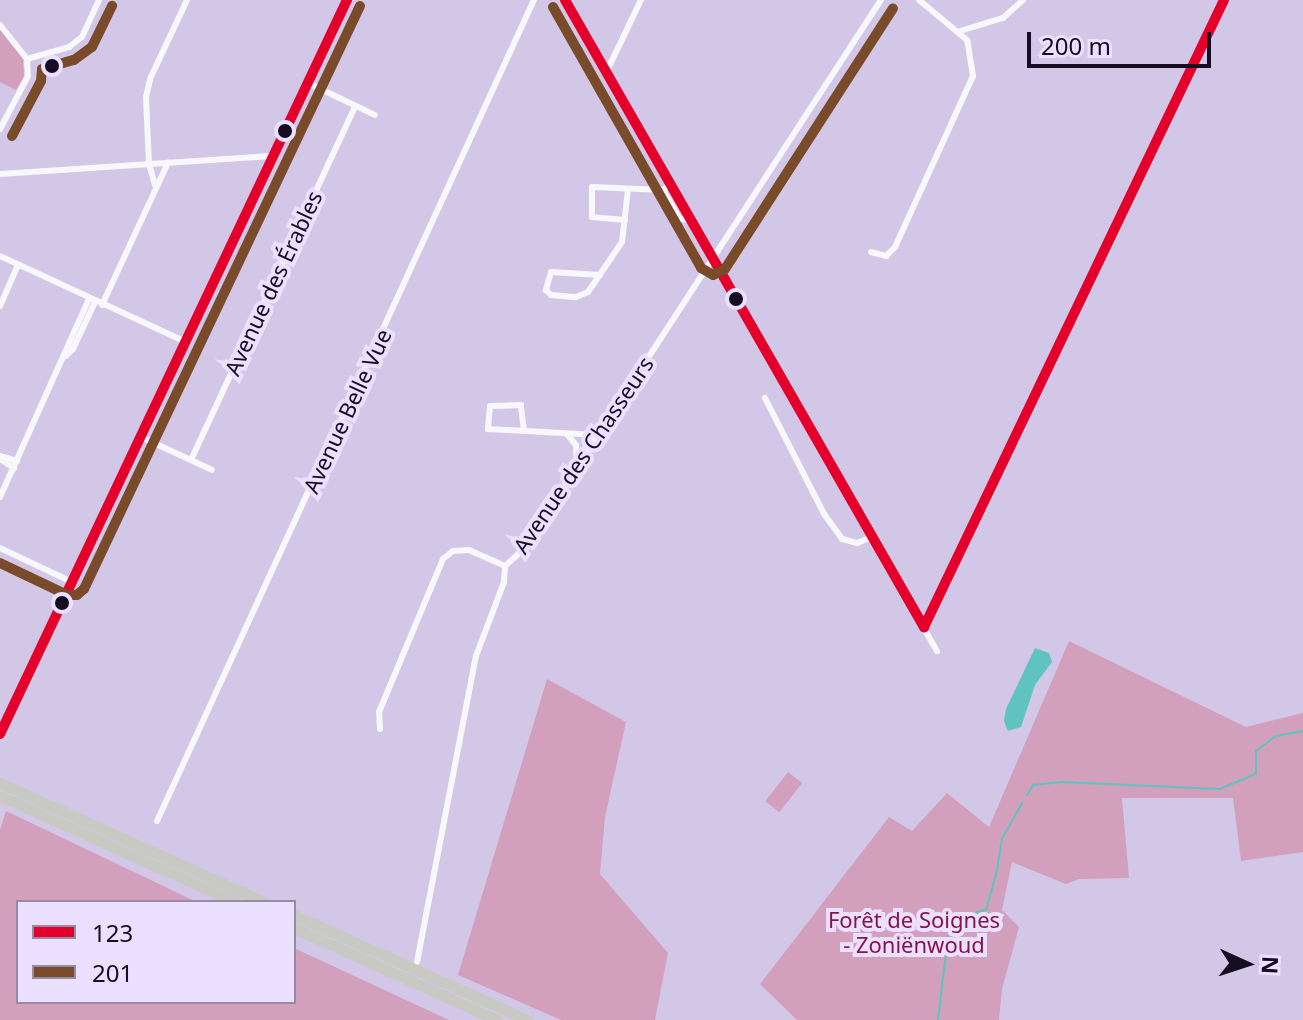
<!DOCTYPE html>
<meta charset="utf-8">
<style>
body{margin:0}
#map{position:relative;width:1303px;height:1020px;overflow:hidden;background:#d3c7e8;font-family:"Noto Sans",sans-serif}
div>[style]{position:absolute}
.green>*{inset:0;background:#d2a0bd;transform-origin:0 0}
.water>*{inset:0;background:#60c3bf}
.stream>*{height:2px;margin:-1px;padding:0 1px;transform-origin:1px;border-radius:1px;background:#60c3bf}
.street>*{height:6px;margin:-3px;padding:0 3px;transform-origin:3px;border-radius:3px;background:#f8f7fc}
.highway>*{height:11px;margin:-5.5px;padding:0 5.5px;transform-origin:5.5px;border-radius:5.5px;background:#c8c9c3}
.bus-1>*{height:10px;margin:-5px;padding:0 5px;transform-origin:5px;border-radius:5px;background:#e4002b}
.bus-2>*{height:10px;margin:-5px;padding:0 5px;transform-origin:5px;border-radius:5px;background:#7a4b2a}
.dots>*{width:22px;height:22px;translate:-50% -50%;box-sizing:border-box;border:4px solid #ebe0ff;border-radius:50%}
span{translate:-50% -50%;white-space:nowrap;text-align:center;line-height:1.15;-webkit-text-stroke:8px #ebe0ff;paint-order:stroke}
.street-label{font-size:22px;color:#150d21}
.park-label{font-size:22px;color:#881547}
.legend{position:absolute;left:16px;top:900px;width:280px;height:104px;box-sizing:border-box;background:#ebe0ff;border:2px solid #958ca6;margin:0;padding:10px 14px;list-style:none;font-size:24px;color:#150d21}
.legend li{display:flex;align-items:center;gap:16px;height:40px}
.legend b{width:40px;border:2px solid #958ca6}
.north{position:absolute;left:1207px;top:924px;width:80px;height:80px;-webkit-text-stroke:6px #ebe0ff;paint-order:stroke;rotate:93deg;font-size:22px;font-weight:700;line-height:32px;text-align:center;color:#150d21}
.north::after{content:'';display:block;margin:auto;width:28px;height:36px;background:#150d21;clip-path:polygon(50% 0,100% 100%,50% 72%,0 100%)}
.scale{position:absolute;left:1027px;top:32px;width:184px;height:36px;box-sizing:border-box;border:4px solid #150d21;border-top:0;padding-left:10px;font-size:24px;line-height:28px;white-space:nowrap;color:#150d21;-webkit-text-stroke:6px #ebe0ff;paint-order:stroke}
</style>
<div id="map">
<div class="green">
<i style="clip-path:polygon(0 29px,23px 58px,24px 76px,16px 90px,0 82px)"></i>
<i style="clip-path:polygon(1069px 641px,1246px 727px,1303px 713px,1303px 852px,1241px 861px,1233px 798px,1122px 798px,1129px 878px,1079px 879px,1066px 884px,1012px 862px,1002px 910px,1019px 927px,1002px 989px,999px 1020px,797px 1020px,760px 984px,889px 817px,912px 831px,947px 793px,989px 827px)"></i>
<i style="clip-path:polygon(547px 679px,626px 722px,605px 817px,600px 874px,668px 953px,655px 1020px,561px 1020px,458px 975px)"></i>
<i style="left:788px;top:772px;width:18px;height:37px;rotate:38deg"></i>
<i style="clip-path:polygon(6px 811px,197px 902px,18px 902px,18px 1002px,294px 1002px,294px 948px,449px 1020px,0 1020px,0 830px)"></i>
</div>
<div class="water">
<i style="clip-path:polygon(1035px 648px,1049px 653px,1052px 662px,1035px 685px,1021px 727px,1008px 731px,1004px 721px,1006px 709px)"></i>
</div>
<div class="stream">
<i style="left:1027px;top:795px;width:12px;rotate:-59deg"></i>
<i style="left:1033px;top:785px;width:29px;rotate:-6deg"></i>
<i style="left:1062px;top:782px;width:158px;rotate:2.5deg"></i>
<i style="left:1220px;top:789px;width:39px;rotate:-23deg"></i>
<i style="left:1256px;top:774px;width:23px;rotate:-90deg"></i>
<i style="left:1256px;top:751px;width:25px;rotate:-37deg"></i>
<i style="left:1276px;top:736px;width:27px;rotate:-10deg"></i>
<i style="left:938px;top:1020px;width:85px;rotate:-83.2deg"></i>
<i style="left:948px;top:936px;width:28px;rotate:-48deg"></i>
<i style="left:967px;top:915px;width:20px;rotate:-15deg"></i>
<i style="left:986px;top:910px;width:35px;rotate:-74deg"></i>
<i style="left:996px;top:876px;width:37px;rotate:-81deg"></i>
<i style="left:1002px;top:839px;width:41px;rotate:-60.9deg"></i>
</div>
<div class="street">
<i style="left:565px;top:0;width:750px;rotate:60.26deg"></i>
<i style="left:0;top:25px;width:43px;rotate:51.5deg"></i>
<i style="left:27px;top:59px;width:17px;rotate:87deg"></i>
<i style="left:28px;top:76px;width:60px;rotate:117.8deg"></i>
<i style="left:960px;top:31px;width:45px;rotate:-16.8deg"></i>
<i style="left:1003px;top:18px;width:27px;rotate:-42deg"></i>
<i style="left:27px;top:59px;width:44px;rotate:-15.9deg"></i>
<i style="left:69px;top:47px;width:16px;rotate:-38deg"></i>
<i style="left:82px;top:37px;width:41px;rotate:-65.3deg"></i>
<i style="left:606px;top:73px;width:81px;rotate:-64.4deg"></i>
<i style="left:308px;top:83px;width:74px;rotate:25.5deg"></i>
<i style="left:0;top:174px;width:275px;rotate:-3.8deg"></i>
<i style="left:155px;top:185px;width:22px;rotate:-106deg"></i>
<i style="left:149px;top:164px;width:67px;rotate:-92.6deg"></i>
<i style="left:146px;top:97px;width:18px;rotate:-77deg"></i>
<i style="left:150px;top:79px;width:87px;rotate:-64.9deg"></i>
<i style="left:663px;top:190px;width:34px;rotate:60deg"></i>
<i style="left:680px;top:219px;width:11px;rotate:5deg"></i>
<i style="left:625px;top:220px;width:33px;rotate:-175deg"></i>
<i style="left:592px;top:217px;width:30px;rotate:-90deg"></i>
<i style="left:592px;top:187px;width:71px;rotate:2.4deg"></i>
<i style="left:663px;top:190px;width:9px;rotate:-36deg"></i>
<i style="left:871px;top:252px;width:16px;rotate:15deg"></i>
<i style="left:886px;top:256px;width:13px;rotate:-45deg"></i>
<i style="left:895px;top:247px;width:188px;rotate:-65.5deg"></i>
<i style="left:973px;top:76px;width:36px;rotate:-99deg"></i>
<i style="left:967px;top:40px;width:62px;rotate:-140.2deg"></i>
<i style="left:0;top:256px;width:205px;rotate:24.8deg"></i>
<i style="left:600px;top:275px;width:49px;rotate:-176.5deg"></i>
<i style="left:551px;top:272px;width:19px;rotate:106deg"></i>
<i style="left:546px;top:290px;width:7px;rotate:45deg"></i>
<i style="left:551px;top:295px;width:25px;rotate:5deg"></i>
<i style="left:576px;top:297px;width:13px;rotate:-23deg"></i>
<i style="left:588px;top:292px;width:60px;rotate:-55.8deg"></i>
<i style="left:622px;top:242px;width:53px;rotate:-83.5deg"></i>
<i style="left:102px;top:305px;width:157px;rotate:-65.1deg"></i>
<i style="left:0;top:306px;width:45px;rotate:-66.3deg"></i>
<i style="left:66px;top:356px;width:10px;rotate:-45deg"></i>
<i style="left:73px;top:349px;width:52px;rotate:-64.9deg"></i>
<i style="left:765px;top:398px;width:130px;rotate:63deg"></i>
<i style="left:824px;top:514px;width:31px;rotate:54deg"></i>
<i style="left:842px;top:539px;width:16px;rotate:15deg"></i>
<i style="left:857px;top:543px;width:18px;rotate:-22deg"></i>
<i style="left:524px;top:431px;width:26px;rotate:-97deg"></i>
<i style="left:521px;top:405px;width:31px;rotate:178deg"></i>
<i style="left:490px;top:406px;width:23px;rotate:95deg"></i>
<i style="left:488px;top:429px;width:110px;rotate:3.1deg"></i>
<i style="left:567px;top:434px;width:14px;rotate:51deg"></i>
<i style="left:576px;top:445px;width:21px;rotate:87deg"></i>
<i style="left:141px;top:437px;width:78px;rotate:24.9deg"></i>
<i style="left:0;top:456px;width:18px;rotate:16deg"></i>
<i style="left:0;top:459px;width:17px;rotate:33deg"></i>
<i style="left:191px;top:460px;width:390px;rotate:-65.1deg"></i>
<i style="left:0;top:497px;width:217px;rotate:-65.8deg"></i>
<i style="left:0;top:548px;width:80px;rotate:25.3deg"></i>
<i style="left:924px;top:627px;width:695px;rotate:-64.43deg"></i>
<i style="left:380px;top:729px;width:17px;rotate:-93deg"></i>
<i style="left:379px;top:712px;width:166px;rotate:-67.3deg"></i>
<i style="left:443px;top:559px;width:13px;rotate:-39deg"></i>
<i style="left:453px;top:551px;width:16px;rotate:-4deg"></i>
<i style="left:469px;top:550px;width:39px;rotate:24deg"></i>
<i style="left:0;top:734px;width:812px;rotate:-64.7deg"></i>
<i style="left:157px;top:821px;width:903px;rotate:-65.34deg"></i>
<i style="left:417px;top:962px;width:312px;rotate:-79.1deg"></i>
<i style="left:476px;top:656px;width:79px;rotate:-69.3deg"></i>
<i style="left:504px;top:582px;width:16px;rotate:-86deg"></i>
<i style="left:505px;top:566px;width:24px;rotate:-42deg"></i>
<i style="left:523px;top:550px;width:656px;rotate:-56.94deg"></i>
</div>
<div class="highway">
<i style="left:0;top:783px;width:290px;rotate:24.3deg"></i>
<i style="left:0;top:796px;width:259px;rotate:24.2deg"></i>
<i style="left:294px;top:915px;width:256px;rotate:24.2deg"></i>
<i style="left:294px;top:928px;width:224px;rotate:24.3deg"></i>
</div>
<div class="bus-1">
<i style="left:565px;top:0;width:723px;rotate:60.21deg"></i>
<i style="left:924px;top:627px;width:695px;rotate:-64.43deg"></i>
<i style="left:0;top:734px;width:812px;rotate:-64.7deg"></i>
</div>
<div class="bus-2">
<i style="left:553px;top:7px;width:300px;rotate:60.4deg"></i>
<i style="left:701px;top:268px;width:14px;rotate:30deg"></i>
<i style="left:713px;top:275px;width:13px;rotate:-27deg"></i>
<i style="left:725px;top:269px;width:310px;rotate:-57.2deg"></i>
<i style="left:12px;top:136px;width:62px;rotate:-62.2deg"></i>
<i style="left:41px;top:81px;width:12px;rotate:-85deg"></i>
<i style="left:42px;top:69px;width:33px;rotate:-16deg"></i>
<i style="left:74px;top:60px;width:22px;rotate:-36deg"></i>
<i style="left:92px;top:47px;width:46px;rotate:-64deg"></i>
<i style="left:0;top:563px;width:74px;rotate:25.5deg"></i>
<i style="left:67px;top:595px;width:10px"></i>
<i style="left:77px;top:595px;width:9px;rotate:-41deg"></i>
<i style="left:84px;top:589px;width:645px;rotate:-64.67deg"></i>
</div>
<div class="dots">
<i style="left:52px;top:66px;background:#150d21"></i>
<i style="left:285px;top:131px;background:#150d21"></i>
<i style="left:736px;top:299px;background:#150d21"></i>
<i style="left:62px;top:603px;background:#150d21"></i>
</div>
<div class="street-label">
<span style="left:273px;top:283px;rotate:-65deg">Avenue des Érables</span>
<span style="left:347px;top:411px;rotate:-65deg">Avenue Belle Vue</span>
<span style="left:583px;top:455px;rotate:-56deg">Avenue des Chasseurs</span>
</div>
<div class="park-label">
<span style="left:914px;top:932px">Forêt de Soignes<br>- Zoniënwoud</span>
</div>
<ul class="legend">
<li><b style="height:10px;background:#e4002b"></b>123</li>
<li><b style="height:10px;background:#7a4b2a"></b>201</li>
</ul>
<div class="north">N</div>
<div class="scale">200 m</div>
</div>
